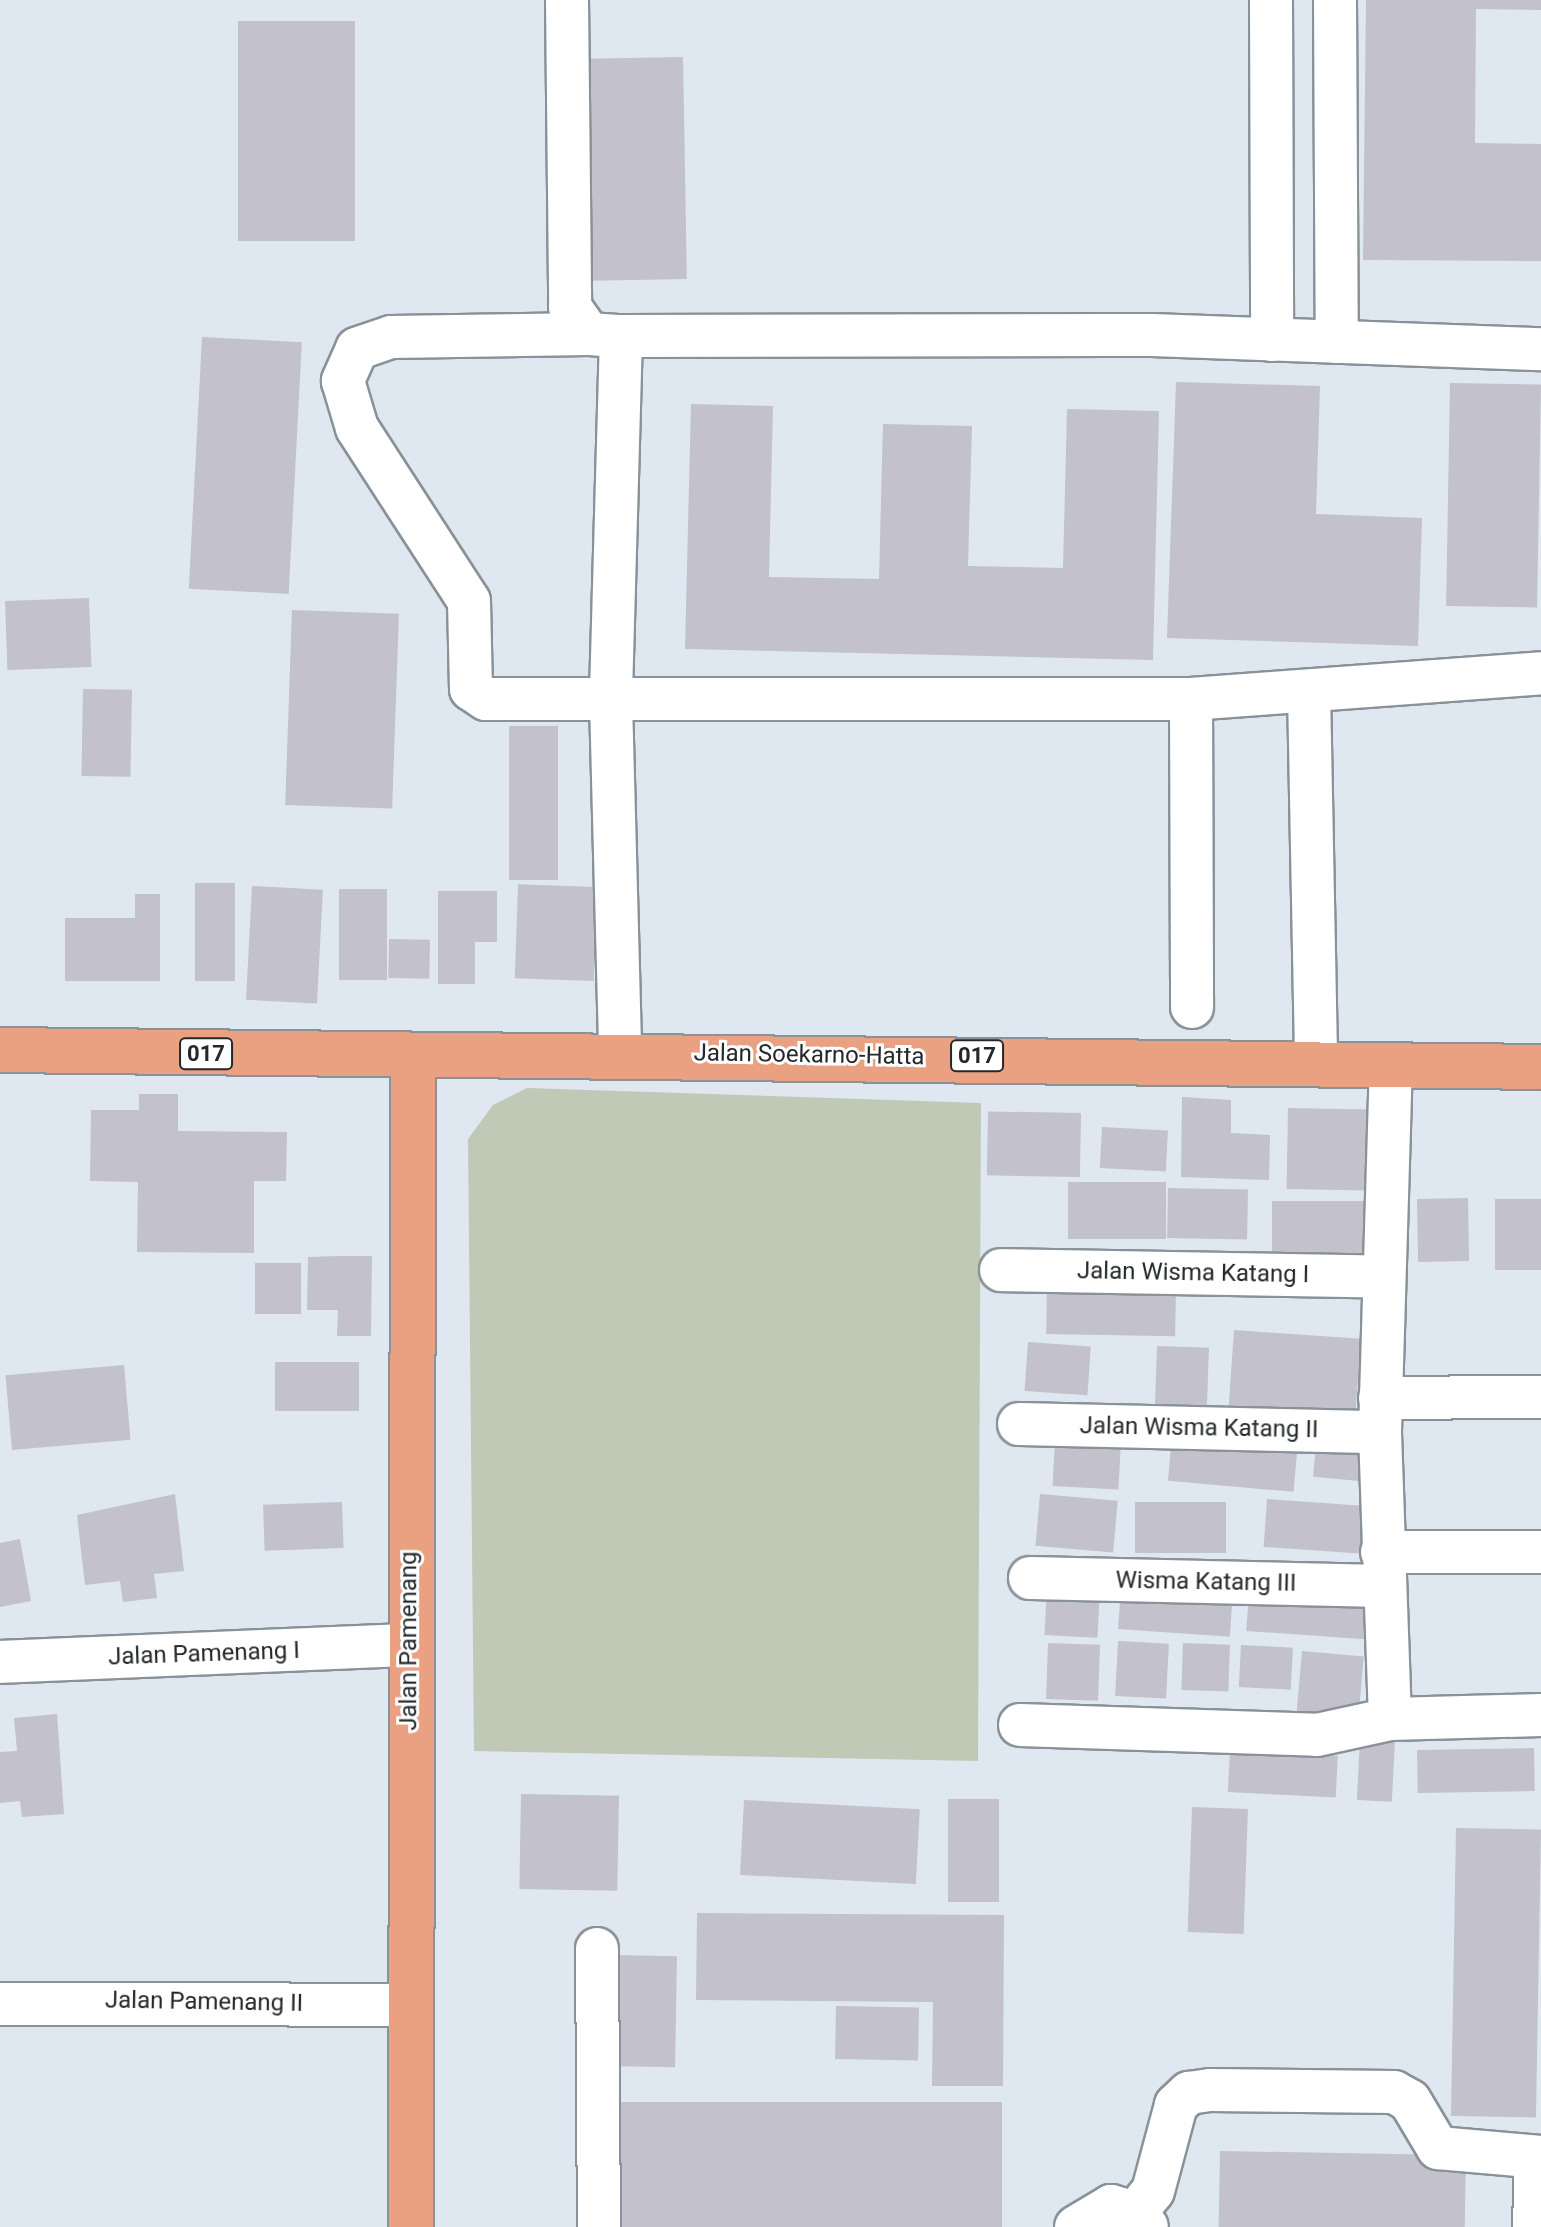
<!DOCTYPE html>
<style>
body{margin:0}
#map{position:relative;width:1541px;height:2227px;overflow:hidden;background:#dfe8f0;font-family:Roboto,sans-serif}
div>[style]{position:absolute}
.green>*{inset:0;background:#bfc9b5}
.building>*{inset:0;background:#c2c1cc;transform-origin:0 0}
.roads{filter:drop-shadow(2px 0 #899299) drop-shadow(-2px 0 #899299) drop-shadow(0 2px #899299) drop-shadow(0 -2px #899299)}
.minor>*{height:42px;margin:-21px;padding:0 21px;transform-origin:21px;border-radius:21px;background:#fff}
.major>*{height:44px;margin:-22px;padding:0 22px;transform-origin:22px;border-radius:22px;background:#e9a182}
span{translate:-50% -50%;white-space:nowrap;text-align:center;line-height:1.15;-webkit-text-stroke:6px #fff;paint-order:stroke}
.shield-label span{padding:2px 6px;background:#fff;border:2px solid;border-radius:6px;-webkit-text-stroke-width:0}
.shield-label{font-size:22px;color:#24282b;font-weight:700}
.street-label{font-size:24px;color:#24282b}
</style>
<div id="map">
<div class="green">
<i style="clip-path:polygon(527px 1088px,981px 1103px,978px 1761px,474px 1751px,468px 1139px,493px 1105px)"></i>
</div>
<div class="building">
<i style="clip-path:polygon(1366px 0,1541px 0,1541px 10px,1476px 9px,1475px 143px,1541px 144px,1541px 261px,1363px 260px)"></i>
<i style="left:355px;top:21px;width:220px;height:117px;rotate:90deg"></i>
<i style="left:683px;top:57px;width:222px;height:96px;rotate:89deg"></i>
<i style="left:202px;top:337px;width:100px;height:252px;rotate:3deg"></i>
<i style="clip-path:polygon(1176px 382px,1320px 386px,1316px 514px,1422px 518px,1418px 646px,1167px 638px)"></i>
<i style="left:1450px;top:383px;width:91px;height:223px;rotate:1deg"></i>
<i style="clip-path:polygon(691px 404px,773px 406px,769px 577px,879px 579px,883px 424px,972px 426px,968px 566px,1063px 568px,1067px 409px,1159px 411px,1153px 660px,685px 649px)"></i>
<i style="left:89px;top:598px;width:69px;height:84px;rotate:88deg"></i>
<i style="left:292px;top:610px;width:107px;height:195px;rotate:2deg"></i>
<i style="left:83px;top:689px;width:49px;height:87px;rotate:1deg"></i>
<i style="left:558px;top:726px;width:154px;height:49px;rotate:90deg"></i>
<i style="left:195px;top:883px;width:40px;height:98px"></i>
<i style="left:252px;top:886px;width:71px;height:114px;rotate:3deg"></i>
<i style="left:597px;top:887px;width:94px;height:79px;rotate:92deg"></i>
<i style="left:339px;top:889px;width:48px;height:91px"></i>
<i style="clip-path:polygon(438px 891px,497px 891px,497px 942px,475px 942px,475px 984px,438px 984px)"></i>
<i style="clip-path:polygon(135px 894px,160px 894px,160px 981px,65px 981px,65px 918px,135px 918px)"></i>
<i style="left:389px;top:939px;width:41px;height:39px;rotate:1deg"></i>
<i style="clip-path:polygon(139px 1094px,178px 1094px,178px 1131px,287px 1132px,286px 1181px,254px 1181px,254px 1253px,137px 1252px,138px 1182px,90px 1181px,91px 1110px,139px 1110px)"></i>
<i style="clip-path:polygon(1182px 1097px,1231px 1100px,1231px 1133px,1270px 1135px,1269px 1180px,1181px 1177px)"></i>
<i style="left:1288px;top:1108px;width:81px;height:81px;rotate:1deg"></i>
<i style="left:1081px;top:1113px;width:64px;height:93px;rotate:91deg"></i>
<i style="left:1102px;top:1127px;width:66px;height:41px;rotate:3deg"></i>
<i style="left:1068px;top:1182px;width:98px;height:57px"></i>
<i style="left:1168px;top:1188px;width:80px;height:50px;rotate:1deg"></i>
<i style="left:1468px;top:1198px;width:63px;height:51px;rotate:89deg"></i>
<i style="left:1495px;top:1199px;width:46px;height:71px"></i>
<i style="left:1272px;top:1201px;width:99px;height:55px"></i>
<i style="clip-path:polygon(338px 1256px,372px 1256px,371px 1336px,337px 1336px,338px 1310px,307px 1310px,308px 1257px)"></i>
<i style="left:255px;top:1263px;width:46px;height:51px"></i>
<i style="left:1047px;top:1285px;width:129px;height:49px;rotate:1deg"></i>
<i style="left:1234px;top:1330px;width:127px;height:78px;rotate:4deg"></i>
<i style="left:1028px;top:1342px;width:63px;height:49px;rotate:4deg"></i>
<i style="left:1157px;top:1346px;width:52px;height:64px;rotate:2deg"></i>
<i style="left:275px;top:1362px;width:84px;height:49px"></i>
<i style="left:124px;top:1365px;width:75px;height:119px;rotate:85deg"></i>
<i style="left:1172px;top:1435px;width:126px;height:46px;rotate:5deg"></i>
<i style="left:1055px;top:1439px;width:66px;height:47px;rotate:3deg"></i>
<i style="left:1316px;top:1444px;width:46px;height:33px;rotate:5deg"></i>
<i style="clip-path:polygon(175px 1494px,184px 1571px,154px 1574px,157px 1598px,123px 1602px,120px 1581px,85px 1585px,77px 1515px)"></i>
<i style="left:1040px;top:1494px;width:78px;height:52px;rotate:5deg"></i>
<i style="left:1267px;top:1499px;width:99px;height:48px;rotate:4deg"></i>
<i style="left:342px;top:1502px;width:46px;height:79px;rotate:88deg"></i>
<i style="left:1135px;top:1502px;width:91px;height:51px"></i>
<i style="clip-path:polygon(20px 1539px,31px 1601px,0 1607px,0 1543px)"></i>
<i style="left:1047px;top:1587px;width:53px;height:48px;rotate:3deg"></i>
<i style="left:1121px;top:1587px;width:112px;height:42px;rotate:4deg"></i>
<i style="left:1249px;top:1592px;width:119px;height:39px;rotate:4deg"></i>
<i style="left:1118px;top:1641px;width:51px;height:55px;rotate:3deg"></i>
<i style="left:1048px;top:1643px;width:52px;height:56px;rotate:2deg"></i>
<i style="left:1183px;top:1643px;width:47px;height:47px;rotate:2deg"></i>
<i style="left:1241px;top:1645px;width:52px;height:42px;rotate:3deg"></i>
<i style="left:1302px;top:1651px;width:62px;height:64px;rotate:5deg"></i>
<i style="clip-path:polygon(57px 1714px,64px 1814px,22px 1817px,20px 1801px,0 1803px,0 1752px,17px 1751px,14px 1718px)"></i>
<i style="left:1360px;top:1740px;width:35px;height:60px;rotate:3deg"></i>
<i style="left:1534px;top:1748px;width:43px;height:117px;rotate:89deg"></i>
<i style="left:1230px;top:1750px;width:108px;height:42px;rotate:3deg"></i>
<i style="left:521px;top:1794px;width:98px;height:95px;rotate:1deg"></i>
<i style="left:948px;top:1799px;width:51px;height:103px"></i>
<i style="left:744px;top:1800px;width:176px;height:75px;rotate:3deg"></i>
<i style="left:1192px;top:1807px;width:56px;height:125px;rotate:2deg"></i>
<i style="left:1456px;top:1828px;width:85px;height:288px;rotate:1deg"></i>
<i style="clip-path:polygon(697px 1913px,1004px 1915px,1003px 2086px,932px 2086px,933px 2002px,696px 2000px)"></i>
<i style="left:609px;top:1955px;width:68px;height:111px;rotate:1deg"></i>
<i style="left:836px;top:2006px;width:83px;height:53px;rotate:1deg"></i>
<i style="left:619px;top:2102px;width:383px;height:125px"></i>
<i style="left:1220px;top:2151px;width:246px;height:76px;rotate:1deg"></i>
</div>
<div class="roads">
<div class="minor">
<i style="left:567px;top:0;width:307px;rotate:89.4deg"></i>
<i style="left:570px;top:307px;width:33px;rotate:55deg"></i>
<i style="left:589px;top:334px;width:32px;rotate:4deg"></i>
<i style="left:621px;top:336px;width:365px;rotate:91.6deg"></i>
<i style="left:611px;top:701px;width:352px;rotate:88.5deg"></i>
<i style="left:1271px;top:0;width:340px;rotate:89.8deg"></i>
<i style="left:1335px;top:0;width:342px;rotate:89.7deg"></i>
<i style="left:589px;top:334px;width:198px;rotate:179.1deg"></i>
<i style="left:391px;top:337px;width:36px;rotate:161deg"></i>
<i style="left:357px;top:349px;width:35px;rotate:114deg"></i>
<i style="left:343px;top:381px;width:49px;rotate:73.4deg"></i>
<i style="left:357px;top:428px;width:206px;rotate:57.1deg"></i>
<i style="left:469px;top:601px;width:88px;rotate:88.7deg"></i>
<i style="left:471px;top:689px;width:18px;rotate:34deg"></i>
<i style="left:486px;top:699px;width:705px"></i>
<i style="left:1191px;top:699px;width:351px;rotate:-4.2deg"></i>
<i style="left:621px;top:336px;width:531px;rotate:-0.11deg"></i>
<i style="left:1152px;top:335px;width:389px;rotate:2.1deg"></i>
<i style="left:1309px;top:691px;width:370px;rotate:88.9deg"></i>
<i style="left:1191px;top:699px;width:308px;rotate:89.8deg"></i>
<i style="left:1001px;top:1270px;width:383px;rotate:1deg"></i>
<i style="left:1380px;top:1398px;width:161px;rotate:-0.4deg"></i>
<i style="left:1019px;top:1424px;width:361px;rotate:1.3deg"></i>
<i style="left:1382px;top:1552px;width:159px"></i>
<i style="left:1030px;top:1578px;width:353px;rotate:1.3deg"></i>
<i style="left:0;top:1662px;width:409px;rotate:-2.4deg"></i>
<i style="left:1390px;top:1719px;width:287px;rotate:-92deg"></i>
<i style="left:1380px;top:1432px;width:368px;rotate:-88.3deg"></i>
<i style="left:1020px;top:1725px;width:297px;rotate:1.9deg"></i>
<i style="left:1317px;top:1735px;width:75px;rotate:-12.4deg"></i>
<i style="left:1390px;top:1719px;width:151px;rotate:-1.5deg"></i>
<i style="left:597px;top:1949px;width:278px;rotate:89.6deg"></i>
<i style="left:0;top:2004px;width:409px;rotate:0.1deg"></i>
<i style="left:1135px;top:2213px;width:28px;rotate:-51deg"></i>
<i style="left:1153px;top:2191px;width:89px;rotate:-75deg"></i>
<i style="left:1176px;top:2105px;width:18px;rotate:-43deg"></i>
<i style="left:1189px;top:2093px;width:21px;rotate:-8deg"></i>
<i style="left:1210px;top:2090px;width:184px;rotate:0.6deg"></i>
<i style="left:1394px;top:2092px;width:18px;rotate:29deg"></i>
<i style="left:1410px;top:2101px;width:55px;rotate:59.2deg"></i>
<i style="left:1438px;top:2148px;width:103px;rotate:5deg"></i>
<i style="left:1076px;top:2227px;width:41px;rotate:-31deg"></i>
<i style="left:1111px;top:2206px;width:25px;rotate:16deg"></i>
<i style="left:1135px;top:2213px;width:18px;rotate:49deg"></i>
<i style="left:1534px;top:2227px;width:70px;rotate:-88.4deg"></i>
</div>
<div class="major">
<i style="left:0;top:1050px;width:1541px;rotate:0.63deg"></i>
<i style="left:411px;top:2227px;width:1171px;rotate:-89.9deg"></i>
</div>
</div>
<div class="shield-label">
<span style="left:206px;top:1054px">017</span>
<span style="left:977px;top:1056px">017</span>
</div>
<div class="street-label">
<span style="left:809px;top:1055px;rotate:1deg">Jalan Soekarno-Hatta</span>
<span style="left:1193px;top:1273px;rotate:1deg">Jalan Wisma Katang I</span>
<span style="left:1199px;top:1428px;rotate:1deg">Jalan Wisma Katang II</span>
<span style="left:1206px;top:1582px;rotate:1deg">Wisma Katang III</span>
<span style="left:409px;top:1641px;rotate:-90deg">Jalan Pamenang</span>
<span style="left:204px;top:1654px;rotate:-2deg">Jalan Pamenang I</span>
<span style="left:204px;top:2002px;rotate:1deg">Jalan Pamenang II</span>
</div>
</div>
